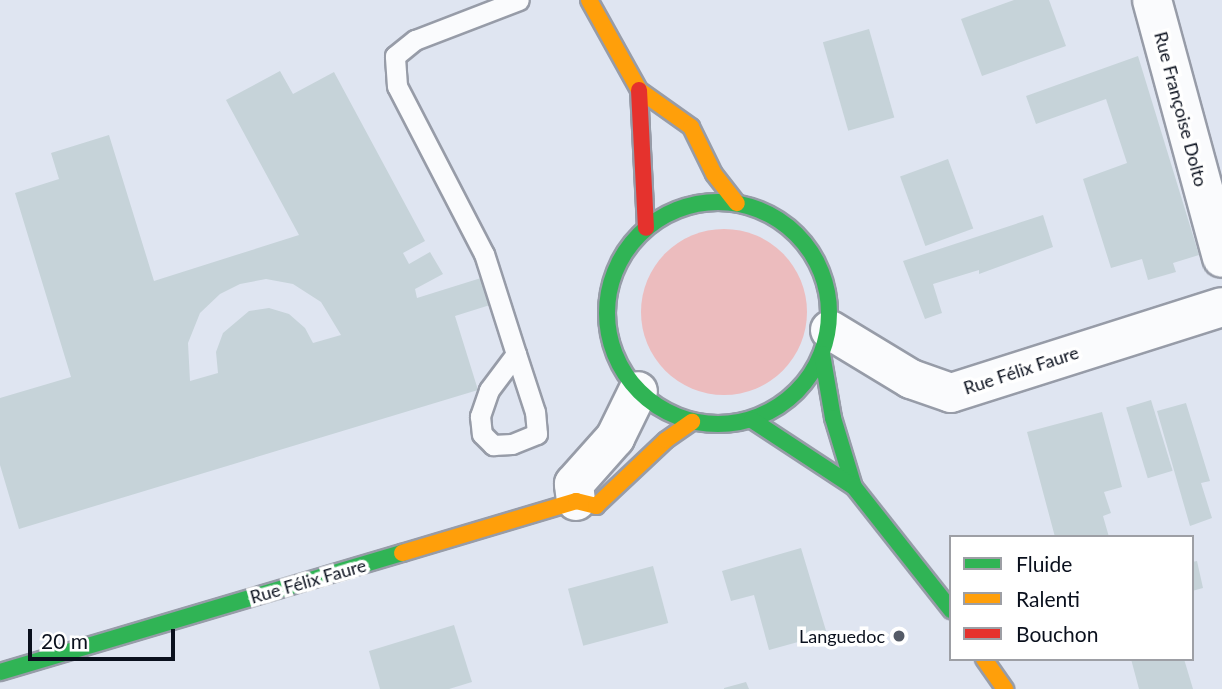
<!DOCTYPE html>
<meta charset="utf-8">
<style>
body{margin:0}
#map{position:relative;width:1222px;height:689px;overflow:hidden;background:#dfe5f1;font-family:Lato,sans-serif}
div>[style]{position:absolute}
.green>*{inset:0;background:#ecbcbe}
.round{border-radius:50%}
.building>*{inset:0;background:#c6d3d9;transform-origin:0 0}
.roads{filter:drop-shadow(2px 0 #979ca8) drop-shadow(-2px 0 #979ca8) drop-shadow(0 2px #979ca8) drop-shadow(0 -2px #979ca8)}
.lane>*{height:19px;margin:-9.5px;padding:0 9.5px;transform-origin:9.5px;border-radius:9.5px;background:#fafbfd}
.street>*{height:38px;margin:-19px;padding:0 19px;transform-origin:19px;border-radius:19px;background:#fafbfd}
.fast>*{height:16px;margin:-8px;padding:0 8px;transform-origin:8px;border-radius:8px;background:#30b455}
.fast>.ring{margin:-8px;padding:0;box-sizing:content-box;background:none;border:16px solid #30b455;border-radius:50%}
.slow>*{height:16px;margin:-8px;padding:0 8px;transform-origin:8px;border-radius:8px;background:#ff9f0a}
.jam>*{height:16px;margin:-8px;padding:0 8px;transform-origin:8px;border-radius:8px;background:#e5322d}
.dots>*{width:19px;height:19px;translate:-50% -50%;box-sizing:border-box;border:4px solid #fff;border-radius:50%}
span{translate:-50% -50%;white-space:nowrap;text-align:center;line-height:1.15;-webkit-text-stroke:7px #fff;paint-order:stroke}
.street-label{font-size:18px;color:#0a101d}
.poi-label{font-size:18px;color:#0a101d}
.right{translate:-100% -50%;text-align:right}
.legend{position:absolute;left:949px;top:535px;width:245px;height:126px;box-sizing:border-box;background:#fff;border:2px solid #9d9fa5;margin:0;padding:9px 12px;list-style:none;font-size:21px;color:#0a101d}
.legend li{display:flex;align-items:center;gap:14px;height:35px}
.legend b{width:35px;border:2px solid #9d9fa5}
.scale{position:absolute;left:28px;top:629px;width:147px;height:32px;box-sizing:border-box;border:4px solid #0a101d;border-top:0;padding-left:9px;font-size:21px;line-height:24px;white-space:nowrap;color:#0a101d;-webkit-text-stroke:5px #fff;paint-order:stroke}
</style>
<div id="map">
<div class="green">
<i class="round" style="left:641px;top:229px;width:166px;height:166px"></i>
</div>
<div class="building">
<i style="clip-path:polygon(1014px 0,1049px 0,1066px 46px,982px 76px,961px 19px)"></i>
<i style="left:869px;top:29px;width:92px;height:48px;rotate:74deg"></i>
<i style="clip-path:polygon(1138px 56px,1199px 255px,1173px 263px,1176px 272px,1148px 280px,1142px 259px,1111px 268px,1083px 179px,1127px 163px,1106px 99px,1036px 124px,1026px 96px)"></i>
<i style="clip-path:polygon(evenodd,280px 71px,293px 94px,334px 72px,425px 241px,403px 253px,409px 264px,430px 252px,443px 274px,415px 289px,417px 298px,481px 278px,490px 305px,455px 316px,478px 390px,19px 529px,0 465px,0 398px,71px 377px,15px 193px,59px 179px,51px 153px,109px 135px,154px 281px,299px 235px,226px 100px,280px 71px,266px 279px,293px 284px,321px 302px,341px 335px,313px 343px,305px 328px,289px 314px,269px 308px,249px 311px,223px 333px,216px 352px,218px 373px,190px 381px,188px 343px,200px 313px,220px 294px,240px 284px,266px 279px)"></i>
<i style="left:948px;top:159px;width:74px;height:51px;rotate:70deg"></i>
<i style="clip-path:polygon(1043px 215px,1053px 247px,979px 274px,979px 270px,933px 284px,942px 313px,925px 319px,903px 261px)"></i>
<i style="left:1151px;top:400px;width:74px;height:26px;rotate:73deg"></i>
<i style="clip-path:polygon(1186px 403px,1210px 481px,1201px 483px,1212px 518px,1190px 526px,1157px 411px)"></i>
<i style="clip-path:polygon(1102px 412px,1122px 487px,1104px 492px,1111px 513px,1103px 516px,1109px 537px,1055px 537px,1027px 432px)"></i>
<i style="clip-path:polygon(801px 548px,827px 634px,769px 650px,754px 595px,731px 601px,722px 571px)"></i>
<i style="clip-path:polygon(1197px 561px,1203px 588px,1192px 591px,1192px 562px)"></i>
<i style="left:653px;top:566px;width:59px;height:88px;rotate:75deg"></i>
<i style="clip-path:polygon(454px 625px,472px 682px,449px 689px,380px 689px,369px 651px)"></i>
<i style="clip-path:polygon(1131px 659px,1184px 659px,1193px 689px,1139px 689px)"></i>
<i style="clip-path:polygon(746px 682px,749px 689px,724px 689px,724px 688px)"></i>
</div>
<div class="roads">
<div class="lane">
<i style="left:516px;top:354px;width:45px;rotate:126.9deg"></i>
<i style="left:489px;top:390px;width:28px;rotate:109deg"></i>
<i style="left:480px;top:416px;width:18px;rotate:84deg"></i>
<i style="left:482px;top:434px;width:16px;rotate:45deg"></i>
<i style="left:493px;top:445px;width:19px;rotate:-3deg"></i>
<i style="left:512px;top:444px;width:27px;rotate:-22deg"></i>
<i style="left:537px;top:434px;width:22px;rotate:-95deg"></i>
<i style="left:535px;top:412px;width:61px;rotate:-108.1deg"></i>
<i style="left:516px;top:354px;width:105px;rotate:-107.7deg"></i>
<i style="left:484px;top:254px;width:189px;rotate:-117.4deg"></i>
<i style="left:397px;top:86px;width:30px;rotate:-94deg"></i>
<i style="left:395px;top:56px;width:26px;rotate:-39deg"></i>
<i style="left:415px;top:40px;width:111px;rotate:-21deg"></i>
</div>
<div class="street">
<i style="left:1152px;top:0;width:267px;rotate:74.8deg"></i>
<i style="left:830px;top:330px;width:95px;rotate:31.2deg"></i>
<i style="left:911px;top:379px;width:42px;rotate:19.3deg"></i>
<i style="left:951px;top:393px;width:284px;rotate:-17.6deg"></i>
<i style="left:576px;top:501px;width:17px;rotate:-97deg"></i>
<i style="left:574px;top:484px;width:62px;rotate:-48.3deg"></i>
<i style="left:615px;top:438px;width:52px;rotate:-63.9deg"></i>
</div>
<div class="fast">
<i class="ring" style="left:607px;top:202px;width:206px;height:206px"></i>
<i style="left:822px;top:354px;width:65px;rotate:80.2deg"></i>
<i style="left:833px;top:418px;width:72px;rotate:73.1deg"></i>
<i style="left:752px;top:420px;width:122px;rotate:33.3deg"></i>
<i style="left:854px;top:487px;width:157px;rotate:51.7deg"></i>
<i style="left:0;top:672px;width:419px;rotate:-16.5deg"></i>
</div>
<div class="slow">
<i style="left:589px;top:0;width:103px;rotate:60.9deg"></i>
<i style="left:639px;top:90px;width:64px;rotate:35.4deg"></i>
<i style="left:691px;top:127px;width:52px;rotate:63.9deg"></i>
<i style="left:714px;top:174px;width:37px;rotate:52deg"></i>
<i style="left:402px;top:553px;width:182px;rotate:-16.6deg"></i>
<i style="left:576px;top:501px;width:21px;rotate:14deg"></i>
<i style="left:596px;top:506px;width:96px;rotate:-43.3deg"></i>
<i style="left:666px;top:440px;width:32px;rotate:-35deg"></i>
<i style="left:984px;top:659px;width:37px;rotate:55deg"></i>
</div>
<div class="jam">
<i style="left:639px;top:90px;width:138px;rotate:87.1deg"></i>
</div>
</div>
<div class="dots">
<i style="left:899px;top:636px;background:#555b67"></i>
</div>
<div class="street-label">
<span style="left:1181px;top:109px;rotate:75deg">Rue Françoise Dolto</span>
<span style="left:1021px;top:370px;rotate:-18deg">Rue Félix Faure</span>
<span style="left:308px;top:581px;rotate:-16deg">Rue Félix Faure</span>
</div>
<div class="poi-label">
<span class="right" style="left:885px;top:636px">Languedoc</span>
</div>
<ul class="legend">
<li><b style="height:9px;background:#30b455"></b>Fluide</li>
<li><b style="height:9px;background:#ff9f0a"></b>Ralenti</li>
<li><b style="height:9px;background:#e5322d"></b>Bouchon</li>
</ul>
<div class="scale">20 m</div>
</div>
